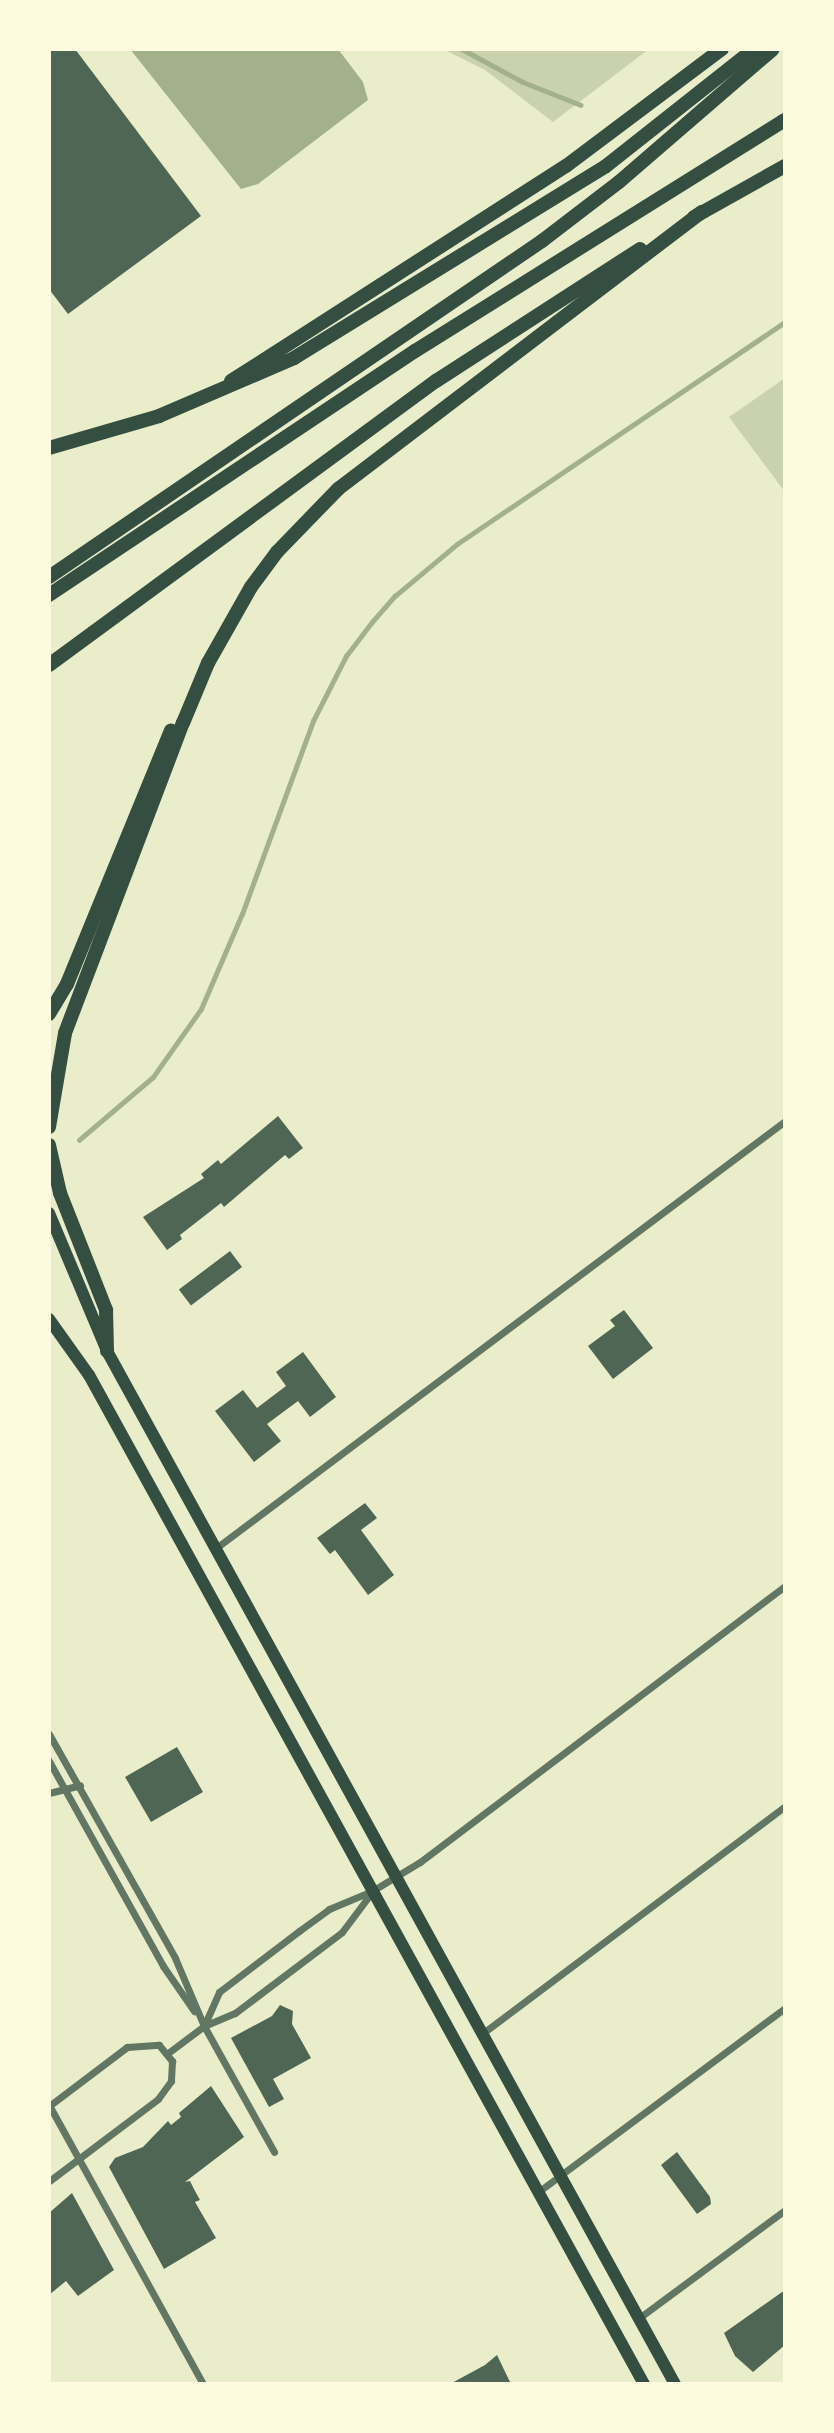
<!DOCTYPE html>
<style>
body{margin:0}
#map{position:relative;width:834px;height:2433px;overflow:hidden;background:#e9edc9;font-family:"PT Sans",sans-serif}
div>[style]{position:absolute}
.green>*{inset:0;background:#cad2ad}
.water>*{inset:0;background:#a3b18a}
.stream>*{height:4.5px;margin:-2.25px;padding:0 2.25px;transform-origin:2.25px;border-radius:2.25px;background:#a3b18a}
.building>*{inset:0;background:#4f6655;transform-origin:0 0}
.minor>*{height:7px;margin:-3.5px;padding:0 3.5px;transform-origin:3.5px;border-radius:3.5px;background:#617663}
.primary>*{height:12px;margin:-6px;padding:0 6px;transform-origin:6px;border-radius:6px;background:#344e41}
.motorway>*{height:14px;margin:-7px;padding:0 7px;transform-origin:7px;border-radius:7px;background:#344e41}
span{translate:-50% -50%;white-space:nowrap;text-align:center;line-height:1.15;-webkit-text-stroke:6px #fefae0;paint-order:stroke}
.frame{position:absolute;inset:0;border:51px solid #fefae0;pointer-events:none}
</style>
<div id="map">
<div class="green">
<i style="clip-path:polygon(443px 49px,649px 49px,553px 122px,485px 70px)"></i>
<i style="clip-path:polygon(785px 378px,785px 492px,729px 417px)"></i>
</div>
<div class="water">
<i style="clip-path:polygon(130px 49px,338px 49px,363px 82px,368px 100px,258px 184px,241px 189px)"></i>
</div>
<div class="stream">
<i style="left:462px;top:49px;width:69px;rotate:28.4deg"></i>
<i style="left:523px;top:82px;width:62px;rotate:21.6deg"></i>
<i style="left:79px;top:1140px;width:97px;rotate:-40.4deg"></i>
<i style="left:153px;top:1077px;width:83px;rotate:-54.8deg"></i>
<i style="left:201px;top:1009px;width:103px;rotate:-66.7deg"></i>
<i style="left:242px;top:914px;width:206px;rotate:-69.8deg"></i>
<i style="left:313px;top:721px;width:73px;rotate:-63.1deg"></i>
<i style="left:346px;top:656px;width:43px;rotate:-52.6deg"></i>
<i style="left:372px;top:622px;width:35px;rotate:-49deg"></i>
<i style="left:395px;top:596px;width:81px;rotate:-40deg"></i>
<i style="left:457px;top:544px;width:396px;rotate:-34.1deg"></i>
</div>
<div class="building">
<i style="clip-path:polygon(49px 49px,75px 49px,201px 216px,68px 314px,49px 289px)"></i>
<i style="clip-path:polygon(278px 1116px,303px 1148px,289px 1159px,285px 1155px,224px 1207px,221px 1203px,180px 1235px,182px 1239px,167px 1250px,143px 1217px,204px 1178px,201px 1174px,218px 1160px,221px 1164px)"></i>
<i style="left:230px;top:1251px;width:20px;height:64px;rotate:53deg"></i>
<i style="clip-path:polygon(624px 1310px,653px 1348px,613px 1379px,588px 1346px,615px 1326px,610px 1320px)"></i>
<i style="clip-path:polygon(303px 1352px,336px 1397px,310px 1417px,298px 1401px,267px 1424px,281px 1441px,254px 1462px,215px 1411px,243px 1390px,257px 1408px,286px 1386px,276px 1372px)"></i>
<i style="clip-path:polygon(365px 1503px,377px 1518px,361px 1530px,394px 1575px,368px 1595px,335px 1550px,330px 1554px,317px 1538px)"></i>
<i style="left:177px;top:1747px;width:52px;height:60px;rotate:60deg"></i>
<i style="clip-path:polygon(280px 2005px,293px 2011px,292px 2024px,311px 2058px,273px 2079px,284px 2099px,269px 2107px,231px 2038px,272px 2016px)"></i>
<i style="clip-path:polygon(211px 2086px,244px 2137px,185px 2182px,190px 2181px,195px 2191px,200px 2200px,195px 2202px,216px 2238px,164px 2269px,109px 2167px,115px 2158px,143px 2147px,168px 2121px,171px 2125px,181px 2117px,179px 2113px)"></i>
<i style="clip-path:polygon(677px 2152px,710px 2197px,711px 2204px,697px 2214px,661px 2165px)"></i>
<i style="clip-path:polygon(72px 2193px,114px 2270px,78px 2296px,66px 2281px,49px 2295px,49px 2213px)"></i>
<i style="clip-path:polygon(785px 2290px,785px 2345px,753px 2372px,735px 2356px,724px 2333px)"></i>
<i style="clip-path:polygon(497px 2355px,511px 2384px,450px 2384px,485px 2365px)"></i>
</div>
<div class="minor">
<i style="left:216px;top:1548px;width:711px;rotate:-36.89deg"></i>
<i style="left:49px;top:1734px;width:257px;rotate:60.6deg"></i>
<i style="left:175px;top:1958px;width:74px;rotate:66.9deg"></i>
<i style="left:204px;top:2026px;width:144px;rotate:60.9deg"></i>
<i style="left:49px;top:1761px;width:235px;rotate:60.9deg"></i>
<i style="left:163px;top:1966px;width:55px;rotate:55.4deg"></i>
<i style="left:49px;top:1793px;width:32px;rotate:-14deg"></i>
<i style="left:204px;top:2026px;width:37px;rotate:-66deg"></i>
<i style="left:219px;top:1992px;width:101px;rotate:-37.3deg"></i>
<i style="left:299px;top:1931px;width:37px;rotate:-36deg"></i>
<i style="left:329px;top:1909px;width:47px;rotate:-22.7deg"></i>
<i style="left:372px;top:1891px;width:56px;rotate:-31.1deg"></i>
<i style="left:420px;top:1862px;width:458px;rotate:-37.1deg"></i>
<i style="left:483px;top:2033px;width:378px;rotate:-36.9deg"></i>
<i style="left:168px;top:2053px;width:45px;rotate:-36.9deg"></i>
<i style="left:204px;top:2026px;width:34px;rotate:-23deg"></i>
<i style="left:235px;top:2013px;width:134px;rotate:-37.1deg"></i>
<i style="left:342px;top:1932px;width:50px;rotate:-53.1deg"></i>
<i style="left:49px;top:2105px;width:319px;rotate:61.1deg"></i>
<i style="left:49px;top:2106px;width:98px;rotate:-37.1deg"></i>
<i style="left:127px;top:2047px;width:32px;rotate:-4deg"></i>
<i style="left:159px;top:2045px;width:21px;rotate:51deg"></i>
<i style="left:172px;top:2061px;width:20px;rotate:93deg"></i>
<i style="left:171px;top:2081px;width:22px;rotate:126deg"></i>
<i style="left:158px;top:2099px;width:136px;rotate:143deg"></i>
<i style="left:538px;top:2192px;width:308px;rotate:-36.7deg"></i>
<i style="left:639px;top:2318px;width:182px;rotate:-36.5deg"></i>
</div>
<div class="primary">
<i style="left:49px;top:1213px;width:150px;rotate:67.2deg"></i>
<i style="left:107px;top:1351px;width:1179px;rotate:61.2deg"></i>
<i style="left:49px;top:1319px;width:69px;rotate:54.5deg"></i>
<i style="left:89px;top:1375px;width:1152px;rotate:61.19deg"></i>
</div>
<div class="motorway">
<i style="left:694px;top:217px;width:104px;rotate:-29.3deg"></i>
<i style="left:231px;top:381px;width:398px;rotate:-32.7deg"></i>
<i style="left:566px;top:166px;width:195px;rotate:-36.9deg"></i>
<i style="left:49px;top:448px;width:115px;rotate:-16.2deg"></i>
<i style="left:159px;top:416px;width:147px;rotate:-23.2deg"></i>
<i style="left:294px;top:358px;width:366px;rotate:-31.6deg"></i>
<i style="left:606px;top:166px;width:189px;rotate:-38.3deg"></i>
<i style="left:49px;top:577px;width:597px;rotate:-34.28deg"></i>
<i style="left:542px;top:241px;width:97px;rotate:-37.5deg"></i>
<i style="left:619px;top:182px;width:203px;rotate:-40.8deg"></i>
<i style="left:49px;top:595px;width:440px;rotate:-33.7deg"></i>
<i style="left:415px;top:351px;width:436px;rotate:-32deg"></i>
<i style="left:49px;top:665px;width:480px;rotate:-36.3deg"></i>
<i style="left:436px;top:381px;width:243px;rotate:-32.9deg"></i>
<i style="left:49px;top:1014px;width:35px;rotate:-59deg"></i>
<i style="left:67px;top:984px;width:274px;rotate:-67.7deg"></i>
<i style="left:49px;top:1127px;width:95px;rotate:-80.3deg"></i>
<i style="left:65px;top:1033px;width:332px;rotate:-69.2deg"></i>
<i style="left:183px;top:723px;width:65px;rotate:-67.4deg"></i>
<i style="left:208px;top:663px;width:87px;rotate:-60.5deg"></i>
<i style="left:251px;top:587px;width:44px;rotate:-53.4deg"></i>
<i style="left:277px;top:552px;width:88px;rotate:-45.9deg"></i>
<i style="left:338px;top:489px;width:457px;rotate:-37.3deg"></i>
<i style="left:49px;top:1145px;width:49px;rotate:77.1deg"></i>
<i style="left:60px;top:1193px;width:126px;rotate:68.5deg"></i>
<i style="left:106px;top:1310px;width:41px;rotate:88.6deg"></i>
</div>
<div class="frame"></div>
</div>
